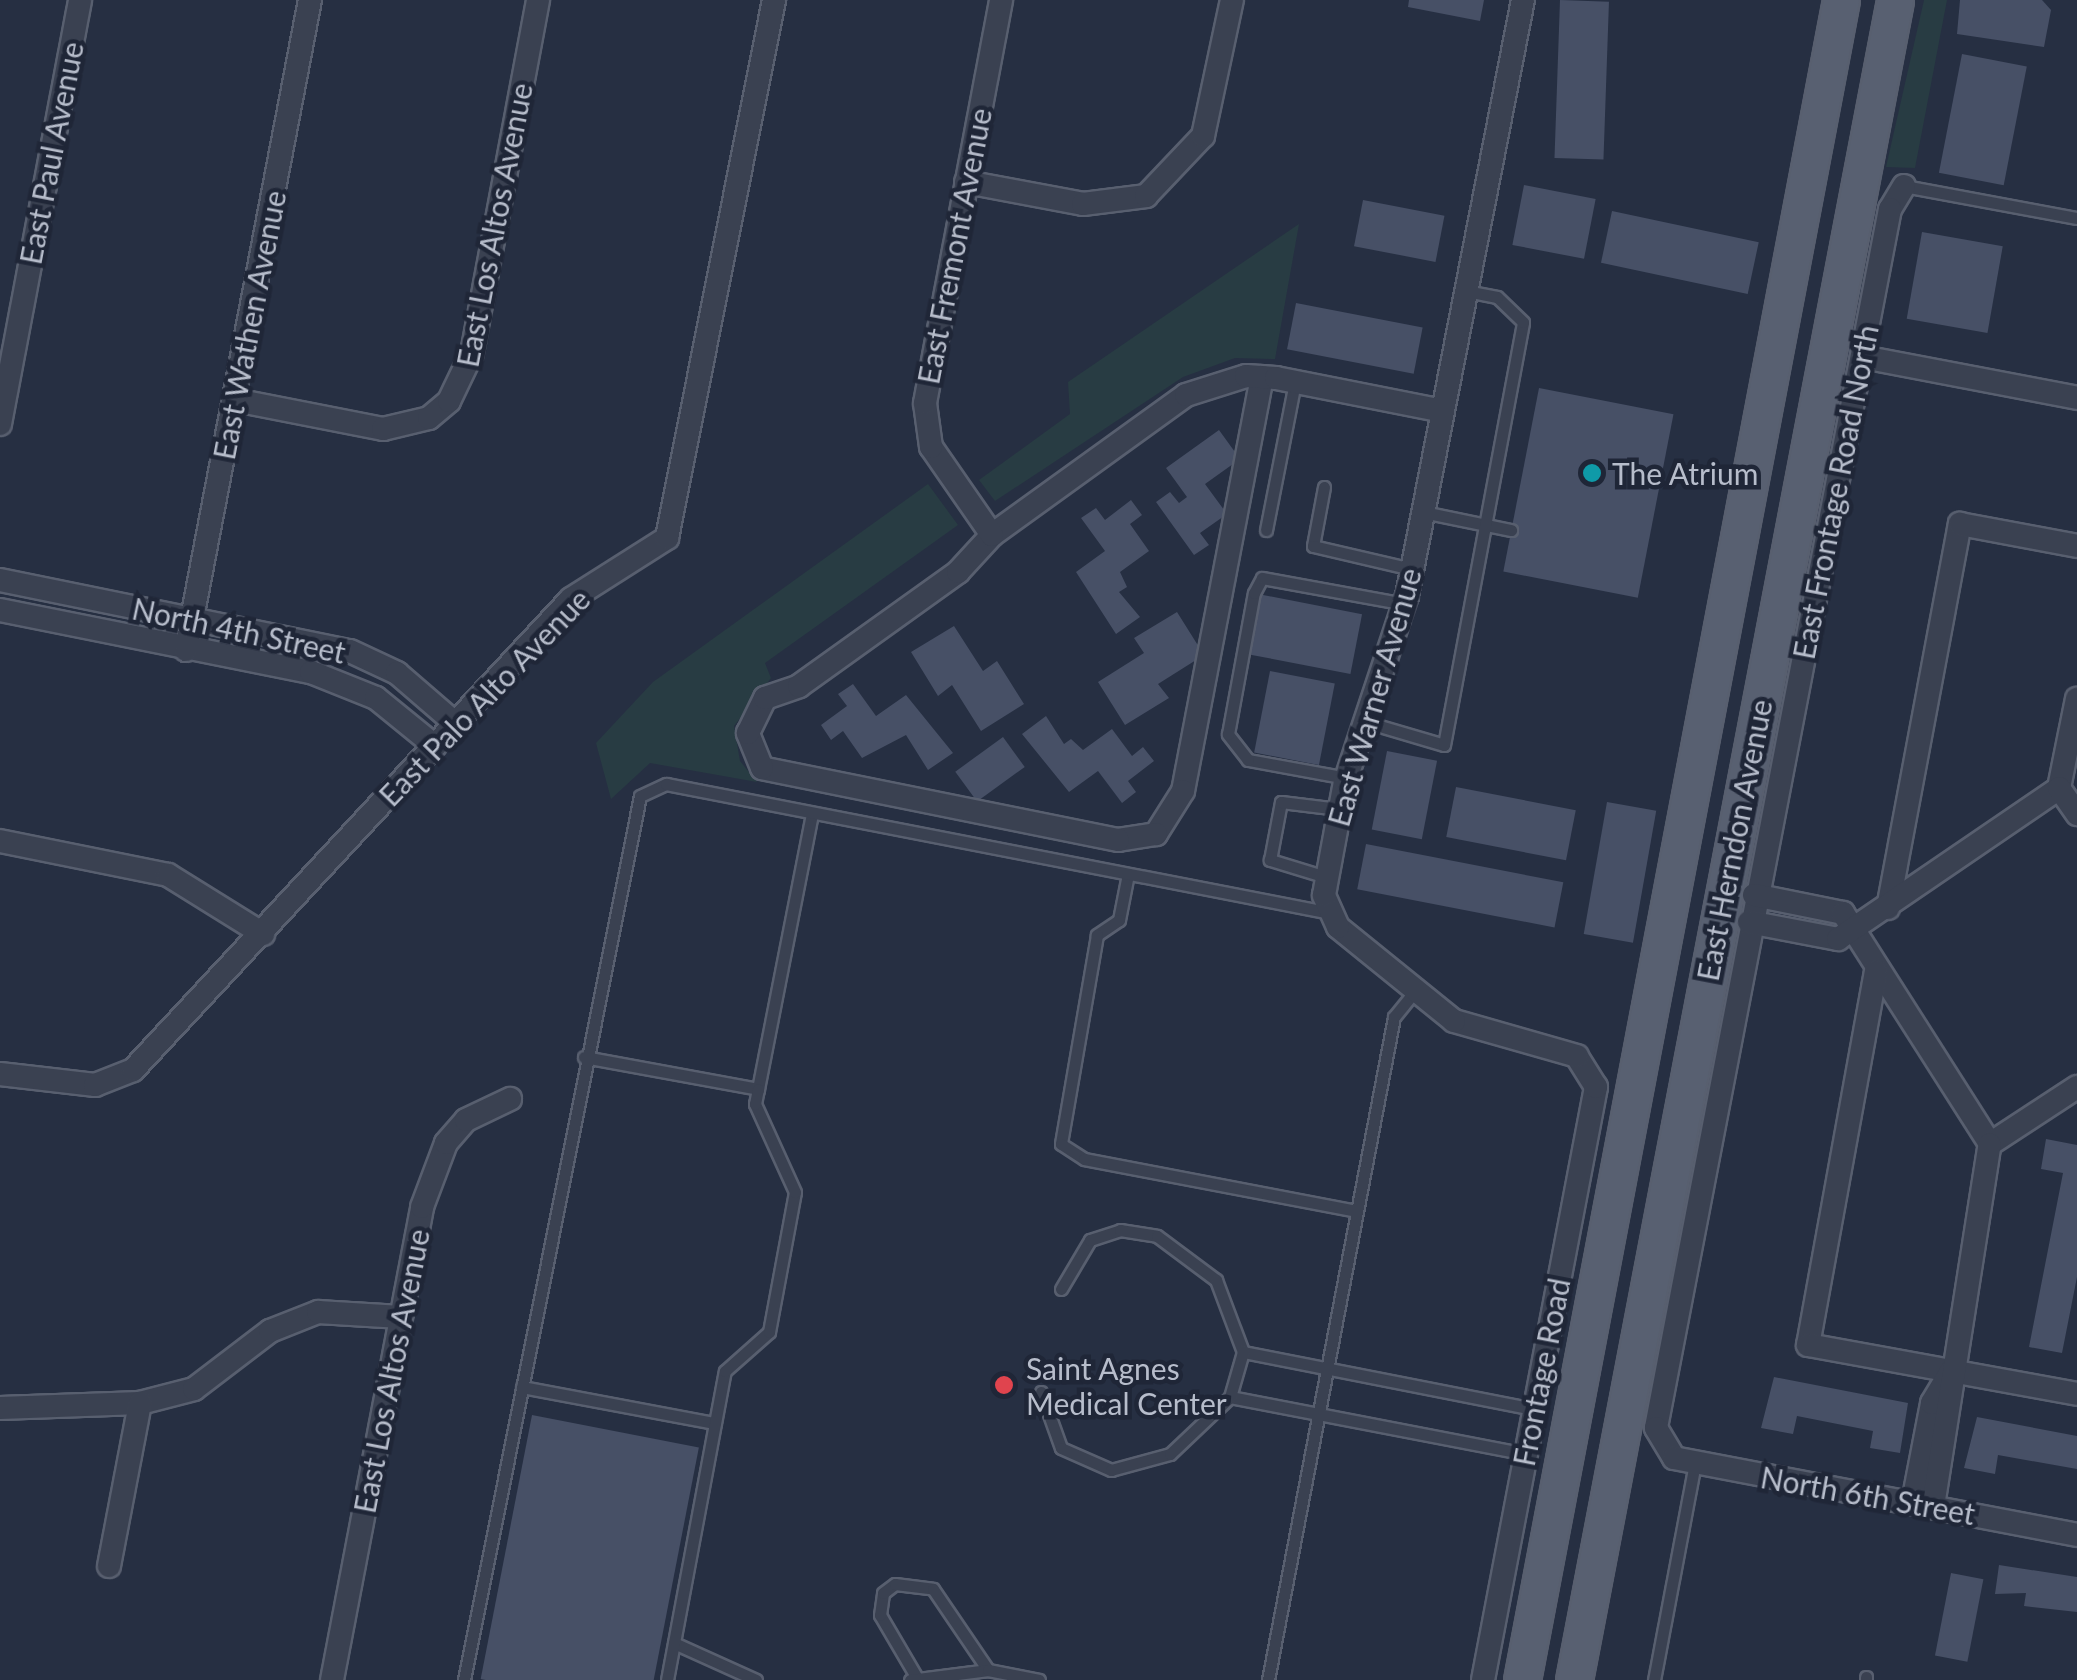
<!DOCTYPE html>
<style>
body{margin:0}
#map{position:relative;width:2077px;height:1680px;overflow:hidden;background:#262f42;font-family:Lato,sans-serif}
div>[style]{position:absolute}
.green>*{inset:0;background:#283c43}
.building>*{inset:0;background:#475066;transform-origin:0 0}
.roads{filter:drop-shadow(2px 0 #585f6f) drop-shadow(-2px 0 #585f6f) drop-shadow(0 2px #585f6f) drop-shadow(0 -2px #585f6f)}
.lane>*{height:11px;margin:-5.5px;padding:0 5.5px;transform-origin:5.5px;border-radius:5.5px;background:#3a4151}
.street>*{height:22px;margin:-11px;padding:0 11px;transform-origin:11px;border-radius:11px;background:#3a4151}
.primary>*{height:35px;margin:-17.5px;padding:0 17.5px;transform-origin:17.5px;border-radius:17.5px;background:#586071}
.dots>*{width:28px;height:28px;translate:-50% -50%;box-sizing:border-box;border:5px solid #1f2637;border-radius:50%}
span{translate:-50% -50%;white-space:nowrap;text-align:center;line-height:1.15;-webkit-text-stroke:9px #1f2637;paint-order:stroke}
.street-label{font-size:30px;color:#b7bdcb}
.poi-label{font-size:30px;color:#b7bdcb}
.left{translate:0 -50%;text-align:left}
</style>
<div id="map">
<div class="green">
<i style="clip-path:polygon(1924px 0,1947px 0,1915px 168px,1886px 167px)"></i>
<i style="clip-path:polygon(1299px 224px,1275px 359px,1235px 358px,1183px 377px,995px 501px,979px 480px,1070px 414px,1068px 382px)"></i>
<i style="clip-path:polygon(928px 484px,958px 525px,765px 663px,771px 678px,734px 726px,740px 761px,757px 782px,650px 763px,611px 799px,596px 743px,653px 682px)"></i>
</div>
<div class="building">
<i style="clip-path:polygon(1409px 0,1484px 0,1480px 21px,1408px 7px)"></i>
<i style="left:1560px;top:0;width:49px;height:158px;rotate:2deg"></i>
<i style="clip-path:polygon(1960px 0,2042px 0,2051px 10px,2044px 47px,1957px 34px)"></i>
<i style="left:1962px;top:54px;width:66px;height:121px;rotate:11deg"></i>
<i style="left:1524px;top:185px;width:73px;height:61px;rotate:11deg"></i>
<i style="left:1363px;top:200px;width:83px;height:47px;rotate:11deg"></i>
<i style="left:1612px;top:211px;width:150px;height:53px;rotate:12deg"></i>
<i style="left:1922px;top:232px;width:82px;height:88px;rotate:10deg"></i>
<i style="left:1296px;top:303px;width:129px;height:47px;rotate:11deg"></i>
<i style="left:1539px;top:388px;width:137px;height:187px;rotate:11deg"></i>
<i style="clip-path:polygon(1219px 430px,1240px 459px,1205px 484px,1227px 514px,1200px 533px,1209px 545px,1194px 555px,1156px 502px,1170px 492px,1179px 503px,1187px 497px,1166px 468px)"></i>
<i style="clip-path:polygon(1131px 500px,1142px 515px,1130px 524px,1149px 551px,1120px 572px,1127px 587px,1119px 592px,1140px 617px,1116px 634px,1076px 572px,1105px 551px,1081px 518px,1096px 508px,1105px 520px)"></i>
<i style="left:1258px;top:594px;width:106px;height:61px;rotate:11deg"></i>
<i style="clip-path:polygon(1177px 612px,1204px 655px,1158px 684px,1169px 698px,1125px 725px,1098px 682px,1144px 653px,1134px 638px)"></i>
<i style="clip-path:polygon(954px 626px,983px 671px,997px 661px,1024px 704px,981px 731px,952px 685px,938px 696px,911px 652px)"></i>
<i style="left:1270px;top:671px;width:66px;height:83px;rotate:11deg"></i>
<i style="clip-path:polygon(853px 684px,876px 716px,906px 695px,953px 753px,928px 770px,906px 735px,862px 758px,843px 731px,831px 740px,821px 725px,847px 706px,838px 694px)"></i>
<i style="clip-path:polygon(1046px 716px,1064px 744px,1071px 739px,1083px 750px,1112px 729px,1132px 756px,1143px 747px,1154px 761px,1128px 781px,1136px 792px,1122px 803px,1098px 771px,1069px 792px,1022px 734px)"></i>
<i style="left:1003px;top:737px;width:37px;height:59px;rotate:54deg"></i>
<i style="left:1387px;top:751px;width:51px;height:80px;rotate:11deg"></i>
<i style="left:1456px;top:787px;width:122px;height:51px;rotate:11deg"></i>
<i style="left:1607px;top:802px;width:50px;height:134px;rotate:10deg"></i>
<i style="left:1366px;top:844px;width:201px;height:46px;rotate:11deg"></i>
<i style="clip-path:polygon(2046px 1139px,2077px 1145px,2077px 1277px,2062px 1353px,2029px 1347px,2063px 1173px,2041px 1169px)"></i>
<i style="clip-path:polygon(1774px 1377px,1908px 1403px,1900px 1453px,1870px 1448px,1873px 1431px,1797px 1416px,1793px 1434px,1761px 1428px)"></i>
<i style="left:532px;top:1415px;width:170px;height:269px;rotate:11deg"></i>
<i style="clip-path:polygon(1977px 1417px,2077px 1436px,2077px 1469px,1998px 1455px,1995px 1474px,1964px 1468px)"></i>
<i style="clip-path:polygon(1999px 1565px,2077px 1577px,2077px 1612px,2024px 1606px,2026px 1593px,1995px 1594px)"></i>
<i style="left:1951px;top:1573px;width:33px;height:84px;rotate:11deg"></i>
</div>
<div class="roads">
<div class="lane">
<i style="left:1904px;top:186px;width:176px;rotate:10.5deg"></i>
<i style="left:1324px;top:487px;width:60px;rotate:100.6deg"></i>
<i style="left:1313px;top:546px;width:102px;rotate:13.1deg"></i>
<i style="left:1423px;top:512px;width:90px;rotate:11.6deg"></i>
<i style="left:1266px;top:530px;width:151px;rotate:-78.9deg"></i>
<i style="left:1366px;top:722px;width:81px;rotate:16.4deg"></i>
<i style="left:1444px;top:745px;width:430px;rotate:-79.4deg"></i>
<i style="left:1523px;top:322px;width:36px;rotate:-136deg"></i>
<i style="left:1497px;top:297px;width:32px;rotate:-169deg"></i>
<i style="left:1347px;top:778px;width:101px;rotate:-169.7deg"></i>
<i style="left:1248px;top:760px;width:33px;rotate:-128deg"></i>
<i style="left:1228px;top:734px;width:143px;rotate:-79.6deg"></i>
<i style="left:1254px;top:593px;width:17px;rotate:-62deg"></i>
<i style="left:1262px;top:578px;width:145px;rotate:10.3deg"></i>
<i style="left:1128px;top:874px;width:47px;rotate:101.1deg"></i>
<i style="left:1119px;top:920px;width:27px;rotate:146deg"></i>
<i style="left:1097px;top:935px;width:212px;rotate:99.8deg"></i>
<i style="left:1061px;top:1144px;width:27px;rotate:33deg"></i>
<i style="left:1084px;top:1159px;width:277px;rotate:10.8deg"></i>
<i style="left:1326px;top:877px;width:59px;rotate:-163.1deg"></i>
<i style="left:1270px;top:860px;width:59px;rotate:-79.3deg"></i>
<i style="left:1281px;top:802px;width:58px;rotate:6.9deg"></i>
<i style="left:584px;top:1057px;width:177px;rotate:10.4deg"></i>
<i style="left:758px;top:1089px;width:281px;rotate:-78.9deg"></i>
<i style="left:1061px;top:1289px;width:57px;rotate:-59.4deg"></i>
<i style="left:1090px;top:1240px;width:32px;rotate:-18deg"></i>
<i style="left:1120px;top:1230px;width:37px;rotate:9deg"></i>
<i style="left:1157px;top:1236px;width:74px;rotate:36.7deg"></i>
<i style="left:1216px;top:1280px;width:77px;rotate:69.4deg"></i>
<i style="left:1243px;top:1352px;width:297px;rotate:11.1deg"></i>
<i style="left:522px;top:1387px;width:196px;rotate:10.6deg"></i>
<i style="left:1041px;top:1392px;width:59px;rotate:70.3deg"></i>
<i style="left:1061px;top:1448px;width:55px;rotate:23.7deg"></i>
<i style="left:1111px;top:1470px;width:61px;rotate:-15.2deg"></i>
<i style="left:1170px;top:1454px;width:83px;rotate:-43.5deg"></i>
<i style="left:1230px;top:1397px;width:301px;rotate:10.9deg"></i>
<i style="left:1230px;top:1397px;width:47px;rotate:-73.9deg"></i>
<i style="left:674px;top:1643px;width:90px;rotate:24.3deg"></i>
<i style="left:917px;top:1678px;width:73px;rotate:-120.4deg"></i>
<i style="left:880px;top:1615px;width:22px;rotate:-82deg"></i>
<i style="left:883px;top:1593px;width:15px;rotate:-37deg"></i>
<i style="left:895px;top:1584px;width:38px;rotate:7deg"></i>
<i style="left:933px;top:1589px;width:98px;rotate:55.8deg"></i>
<i style="left:464px;top:1680px;width:901px;rotate:-78.74deg"></i>
<i style="left:640px;top:796px;width:29px;rotate:-25deg"></i>
<i style="left:666px;top:784px;width:672px;rotate:10.98deg"></i>
<i style="left:667px;top:1680px;width:314px;rotate:-79.4deg"></i>
<i style="left:725px;top:1371px;width:59px;rotate:-41.6deg"></i>
<i style="left:769px;top:1332px;width:142px;rotate:-79.5deg"></i>
<i style="left:795px;top:1192px;width:97px;rotate:-114.4deg"></i>
<i style="left:755px;top:1104px;width:15px;rotate:-79deg"></i>
<i style="left:910px;top:1680px;width:79px;rotate:-7.3deg"></i>
<i style="left:988px;top:1670px;width:52px;rotate:11.1deg"></i>
<i style="left:1268px;top:1680px;width:675px;rotate:-79.24deg"></i>
<i style="left:1394px;top:1017px;width:35px;rotate:-51deg"></i>
<i style="left:1654px;top:1680px;width:221px;rotate:-79.3deg"></i>
<i style="left:1866px;top:1680px;width:3px;rotate:-90deg"></i>
</div>
<div class="street">
<i style="left:966px;top:182px;width:119px;rotate:10.6deg"></i>
<i style="left:1083px;top:204px;width:64px;rotate:-7.2deg"></i>
<i style="left:1146px;top:196px;width:83px;rotate:-46.5deg"></i>
<i style="left:1203px;top:136px;width:139px;rotate:-78deg"></i>
<i style="left:1904px;top:186px;width:27px;rotate:121deg"></i>
<i style="left:1890px;top:209px;width:1241px;rotate:100.87deg"></i>
<i style="left:1656px;top:1428px;width:35px;rotate:59deg"></i>
<i style="left:1674px;top:1458px;width:410px;rotate:10.8deg"></i>
<i style="left:1863px;top:357px;width:218px;rotate:10.8deg"></i>
<i style="left:1262px;top:377px;width:421px;rotate:100.8deg"></i>
<i style="left:1183px;top:791px;width:51px;rotate:122.1deg"></i>
<i style="left:1156px;top:834px;width:38px;rotate:171deg"></i>
<i style="left:1118px;top:840px;width:363px;rotate:-168.6deg"></i>
<i style="left:762px;top:768px;width:38px;rotate:-112deg"></i>
<i style="left:748px;top:733px;width:39px;rotate:-64deg"></i>
<i style="left:765px;top:698px;width:36px;rotate:-19deg"></i>
<i style="left:799px;top:686px;width:196px;rotate:-35.6deg"></i>
<i style="left:958px;top:572px;width:50px;rotate:-47.4deg"></i>
<i style="left:992px;top:535px;width:239px;rotate:-35.8deg"></i>
<i style="left:1186px;top:395px;width:63px;rotate:-17.6deg"></i>
<i style="left:1246px;top:376px;width:30px;rotate:4deg"></i>
<i style="left:1276px;top:378px;width:169px;rotate:11.2deg"></i>
<i style="left:235px;top:400px;width:151px;rotate:11.1deg"></i>
<i style="left:383px;top:429px;width:47px;rotate:-13.4deg"></i>
<i style="left:429px;top:418px;width:26px;rotate:-40deg"></i>
<i style="left:449px;top:401px;width:53px;rotate:-64.4deg"></i>
<i style="left:472px;top:353px;width:359px;rotate:-79.4deg"></i>
<i style="left:0;top:424px;width:431px;rotate:-79.3deg"></i>
<i style="left:992px;top:535px;width:107px;rotate:-124.7deg"></i>
<i style="left:931px;top:447px;width:44px;rotate:-97.8deg"></i>
<i style="left:925px;top:403px;width:410px;rotate:-79.3deg"></i>
<i style="left:0;top:580px;width:357px;rotate:11.5deg"></i>
<i style="left:350px;top:651px;width:52px;rotate:25.1deg"></i>
<i style="left:397px;top:673px;width:78px;rotate:40.8deg"></i>
<i style="left:0;top:610px;width:317px;rotate:11.3deg"></i>
<i style="left:311px;top:672px;width:70px;rotate:21.8deg"></i>
<i style="left:376px;top:698px;width:76px;rotate:39.1deg"></i>
<i style="left:186px;top:650px;width:662px;rotate:-79.2deg"></i>
<i style="left:2059px;top:788px;width:91px;rotate:-78.6deg"></i>
<i style="left:0;top:841px;width:171px;rotate:11.4deg"></i>
<i style="left:168px;top:875px;width:112px;rotate:31.8deg"></i>
<i style="left:1754px;top:895px;width:91px;rotate:11.4deg"></i>
<i style="left:1843px;top:913px;width:274px;rotate:57.5deg"></i>
<i style="left:1990px;top:1144px;width:104px;rotate:-33.2deg"></i>
<i style="left:1888px;top:908px;width:391px;rotate:-79.4deg"></i>
<i style="left:1960px;top:524px;width:119px;rotate:10.6deg"></i>
<i style="left:1749px;top:922px;width:91px;rotate:10.8deg"></i>
<i style="left:1838px;top:939px;width:268px;rotate:-34.3deg"></i>
<i style="left:2059px;top:788px;width:32px;rotate:55deg"></i>
<i style="left:1876px;top:971px;width:380px;rotate:100.3deg"></i>
<i style="left:1808px;top:1345px;width:273px;rotate:10.3deg"></i>
<i style="left:0;top:1074px;width:96px;rotate:6.6deg"></i>
<i style="left:95px;top:1085px;width:41px;rotate:-21.5deg"></i>
<i style="left:133px;top:1070px;width:643px;rotate:-47.08deg"></i>
<i style="left:571px;top:599px;width:114px;rotate:-32.4deg"></i>
<i style="left:667px;top:538px;width:549px;rotate:-78.75deg"></i>
<i style="left:0;top:1408px;width:140px;rotate:-2deg"></i>
<i style="left:140px;top:1403px;width:56px;rotate:-14.5deg"></i>
<i style="left:194px;top:1389px;width:96px;rotate:-37.3deg"></i>
<i style="left:270px;top:1331px;width:52px;rotate:-21.6deg"></i>
<i style="left:318px;top:1312px;width:83px;rotate:3.4deg"></i>
<i style="left:1913px;top:1502px;width:101px;rotate:-79.1deg"></i>
<i style="left:1932px;top:1403px;width:37px;rotate:-59deg"></i>
<i style="left:1933px;top:1506px;width:366px;rotate:-81.1deg"></i>
<i style="left:109px;top:1566px;width:166px;rotate:-79.2deg"></i>
<i style="left:332px;top:1680px;width:481px;rotate:-79.2deg"></i>
<i style="left:422px;top:1207px;width:68px;rotate:-69.4deg"></i>
<i style="left:446px;top:1143px;width:30px;rotate:-49deg"></i>
<i style="left:466px;top:1120px;width:49px;rotate:-25.5deg"></i>
<i style="left:1483px;top:1680px;width:604px;rotate:-79.21deg"></i>
<i style="left:1596px;top:1087px;width:36px;rotate:-122deg"></i>
<i style="left:1577px;top:1056px;width:128px;rotate:-164.1deg"></i>
<i style="left:1454px;top:1021px;width:149px;rotate:-141deg"></i>
<i style="left:1338px;top:927px;width:35px;rotate:-114deg"></i>
<i style="left:1324px;top:895px;width:115px;rotate:-79.5deg"></i>
<i style="left:1345px;top:782px;width:196px;rotate:-71.6deg"></i>
<i style="left:1407px;top:596px;width:607px;rotate:-78.99deg"></i>
</div>
<div class="primary">
<i style="left:1522px;top:1680px;width:1710px;rotate:-79.25deg"></i>
<i style="left:1574px;top:1680px;width:1710px;rotate:-79.18deg"></i>
</div>
</div>
<div class="dots">
<i style="left:1592px;top:473px;background:#0f9aa8"></i>
<i style="left:1004px;top:1385px;background:#e0444e"></i>
</div>
<div class="street-label">
<span style="left:51px;top:153px;rotate:-79deg">East Paul Avenue</span>
<span style="left:494px;top:225px;rotate:-79deg">East Los Altos Avenue</span>
<span style="left:954px;top:246px;rotate:-79deg">East Fremont Avenue</span>
<span style="left:249px;top:325px;rotate:-79deg">East Wathen Avenue</span>
<span style="left:1835px;top:492px;rotate:-79deg">East Frontage Road North</span>
<span style="left:239px;top:630px;rotate:12deg">North 4th Street</span>
<span style="left:484px;top:697px;rotate:-46deg">East Palo Alto Avenue</span>
<span style="left:1374px;top:697px;rotate:-74deg">East Warner Avenue</span>
<span style="left:1734px;top:840px;rotate:-79deg">East Herndon Avenue</span>
<span style="left:391px;top:1371px;rotate:-79deg">East Los Altos Avenue</span>
<span style="left:1541px;top:1372px;rotate:-79deg">Frontage Road</span>
<span style="left:1868px;top:1495px;rotate:10deg">North 6th Street</span>
</div>
<div class="poi-label">
<span class="left" style="left:1612px;top:473px">The Atrium</span>
<span class="left" style="left:1026px;top:1385px">Saint Agnes<br>Medical Center</span>
</div>
</div>
